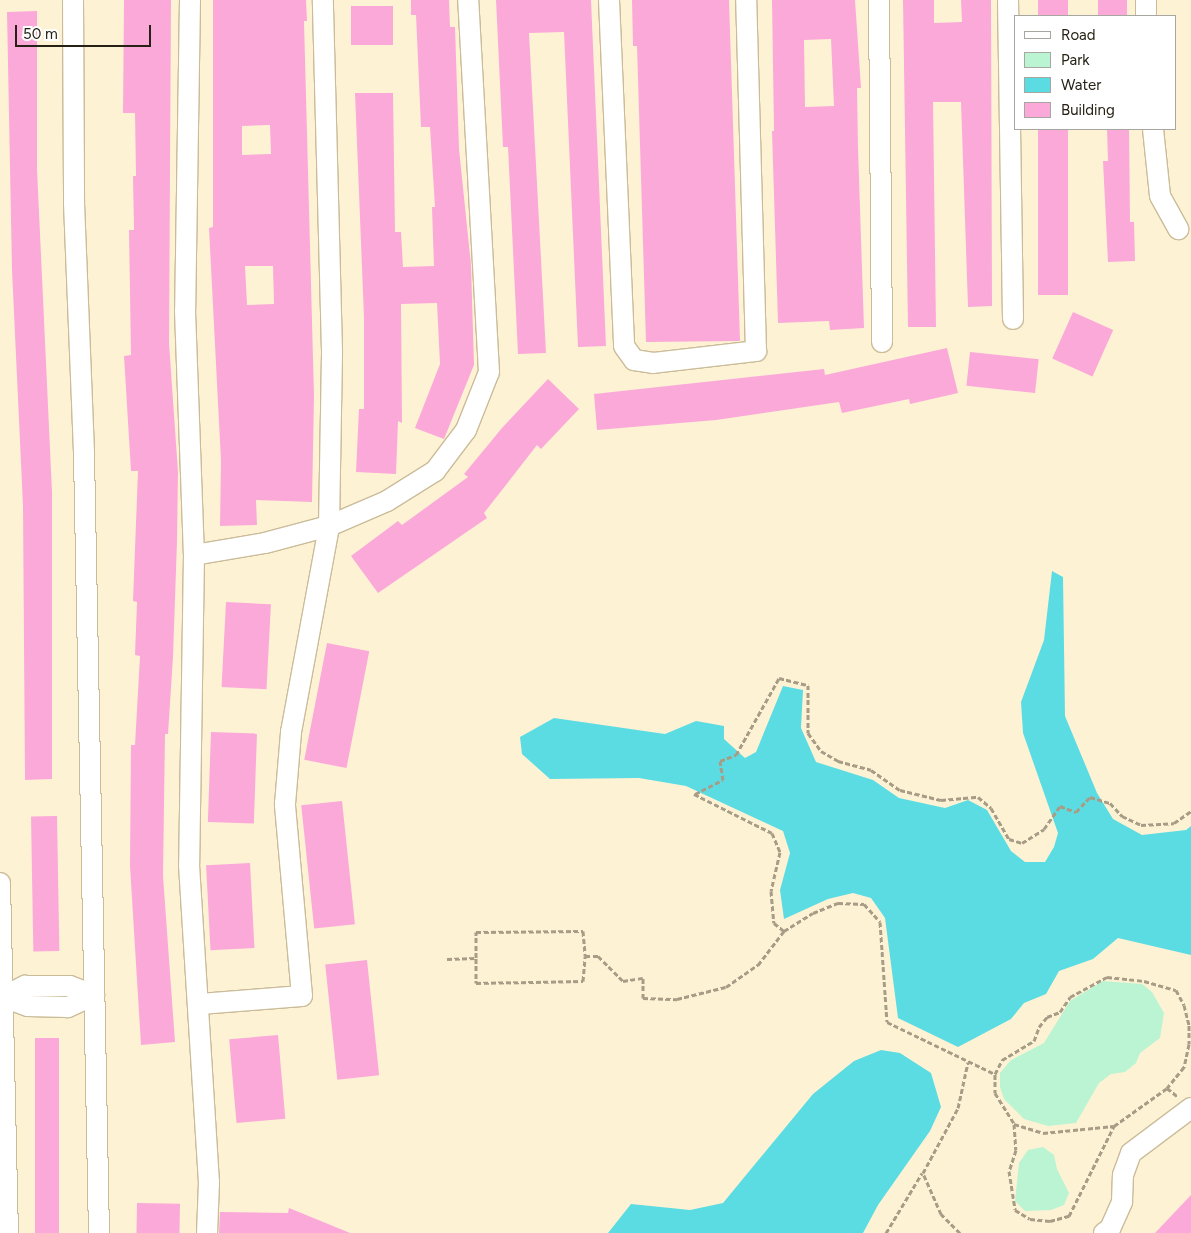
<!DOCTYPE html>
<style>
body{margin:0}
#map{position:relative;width:1191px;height:1233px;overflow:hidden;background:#fef2d5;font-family:Figtree,sans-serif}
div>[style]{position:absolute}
.green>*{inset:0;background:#baf4d2}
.water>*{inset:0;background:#5bdce3}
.building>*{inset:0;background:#fba9d9;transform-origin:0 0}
.path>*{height:3px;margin-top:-1.5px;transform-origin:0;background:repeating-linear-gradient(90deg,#a79d87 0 5px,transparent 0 7.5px)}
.roads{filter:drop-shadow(1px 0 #cabc99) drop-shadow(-1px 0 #cabc99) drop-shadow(0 1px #cabc99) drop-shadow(0 -1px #cabc99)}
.minor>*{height:20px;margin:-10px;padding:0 10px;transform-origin:10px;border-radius:10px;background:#fff}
span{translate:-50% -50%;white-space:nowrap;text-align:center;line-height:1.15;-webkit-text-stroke:4.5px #fff;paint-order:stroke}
.legend{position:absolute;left:1014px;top:15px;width:162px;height:115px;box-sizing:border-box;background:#fff;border:1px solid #a8a6a1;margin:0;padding:6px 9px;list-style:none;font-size:15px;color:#262114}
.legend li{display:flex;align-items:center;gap:10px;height:25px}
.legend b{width:25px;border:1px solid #a8a6a1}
.scale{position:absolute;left:15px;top:25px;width:136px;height:22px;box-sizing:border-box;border:2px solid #262114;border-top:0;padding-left:6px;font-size:15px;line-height:18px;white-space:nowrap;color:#262114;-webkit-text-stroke:4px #fff;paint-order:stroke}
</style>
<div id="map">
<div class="green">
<i style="clip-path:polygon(1103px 981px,1142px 984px,1152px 992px,1164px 1013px,1160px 1038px,1140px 1053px,1136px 1063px,1125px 1072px,1111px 1074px,1099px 1083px,1076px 1123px,1048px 1126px,1024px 1119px,1004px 1099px,1000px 1087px,1000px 1073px,1011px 1060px,1044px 1043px,1070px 1001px)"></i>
<i style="clip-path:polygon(1043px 1147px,1054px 1155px,1057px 1169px,1069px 1193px,1064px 1205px,1051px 1210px,1025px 1211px,1015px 1201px,1019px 1163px,1028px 1150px)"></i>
</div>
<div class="water">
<i style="clip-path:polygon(1052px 571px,1063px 577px,1065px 716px,1097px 793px,1113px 819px,1142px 835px,1186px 830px,1191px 826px,1191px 955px,1118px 938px,1093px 959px,1059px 971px,1046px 994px,1024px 1003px,1011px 1019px,958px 1047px,898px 1018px,885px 918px,871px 898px,853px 893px,828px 899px,784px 919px,780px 890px,790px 853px,783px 831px,686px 786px,639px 778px,550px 779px,522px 754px,520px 737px,554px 718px,665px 734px,696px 721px,724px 726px,724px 739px,745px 758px,756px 752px,783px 686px,803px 690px,801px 728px,816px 762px,873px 780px,899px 798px,945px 808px,968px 800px,987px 810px,1011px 851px,1025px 862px,1045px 862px,1054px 847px,1058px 833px,1023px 733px,1021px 702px,1044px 640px)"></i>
<i style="clip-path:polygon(881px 1050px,900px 1053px,931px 1073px,941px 1107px,930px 1131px,878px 1205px,863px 1233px,608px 1233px,631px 1204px,690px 1210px,723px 1203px,813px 1094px,854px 1061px)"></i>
</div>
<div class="building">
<i style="clip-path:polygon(124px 0,171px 0,169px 343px,178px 472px,177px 541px,173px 657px,168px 734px,165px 734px,163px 876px,175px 1042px,141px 1045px,130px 866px,131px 745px,135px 745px,140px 656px,135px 655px,137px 602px,133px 601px,138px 471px,131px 471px,124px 356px,131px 355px,129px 230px,134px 230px,133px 176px,136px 176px,135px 113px,123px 113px)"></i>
<i style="clip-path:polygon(evenodd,213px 0,306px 0,307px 21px,304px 21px,314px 396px,312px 502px,256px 500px,257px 525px,220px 526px,221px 461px,209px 228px,213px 227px,213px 0,270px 125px,271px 154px,242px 155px,242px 126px,270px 125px,213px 0,245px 266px,273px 266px,274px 304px,247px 305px,245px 266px)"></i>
<i style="clip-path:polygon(411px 0,449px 0,450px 27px,455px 27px,459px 149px,471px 265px,474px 365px,444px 439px,415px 428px,440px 364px,437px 303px,401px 304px,402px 423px,398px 421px,396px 474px,356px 472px,359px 409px,364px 409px,364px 318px,355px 93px,393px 93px,395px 232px,401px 232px,403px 267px,434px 266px,432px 207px,435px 207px,430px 127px,421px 127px,416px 15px,411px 15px)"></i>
<i style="clip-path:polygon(496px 0,591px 0,606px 346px,578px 347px,564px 32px,529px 33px,546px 353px,518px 354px,508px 147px,503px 147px)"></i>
<i style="clip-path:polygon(632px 0,729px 0,740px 341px,646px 342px,637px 46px,633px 46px)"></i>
<i style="clip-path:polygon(evenodd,772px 0,855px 0,861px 88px,857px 88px,858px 148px,864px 328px,830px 330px,829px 321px,778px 323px,772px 131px,774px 131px,772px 0,831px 39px,834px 106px,805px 107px,804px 40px,831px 39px)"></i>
<i style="clip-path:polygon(903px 0,934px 0,934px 23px,962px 22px,961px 0,991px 0,992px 306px,968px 307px,961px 102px,933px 102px,936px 327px,908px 327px)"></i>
<i style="left:1038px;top:0;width:30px;height:16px"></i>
<i style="left:1098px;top:0;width:29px;height:16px"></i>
<i style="left:393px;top:6px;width:39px;height:42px;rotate:90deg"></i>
<i style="clip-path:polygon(37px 11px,37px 169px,52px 492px,52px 779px,25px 780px,23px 506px,12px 270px,7px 12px)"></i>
<i style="left:1038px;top:129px;width:30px;height:166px"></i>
<i style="clip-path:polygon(1107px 129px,1129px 129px,1130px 222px,1134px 222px,1135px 261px,1108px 262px,1103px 161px,1108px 161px)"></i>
<i style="left:1073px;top:312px;width:44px;height:51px;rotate:24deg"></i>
<i style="clip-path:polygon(947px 348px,958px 393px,910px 404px,909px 399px,842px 413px,839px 402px,716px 420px,597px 430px,594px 394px,824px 369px,825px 375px)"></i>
<i style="left:970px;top:352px;width:69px;height:34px;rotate:6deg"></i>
<i style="clip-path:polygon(548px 379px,579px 409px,541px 449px,537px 445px,484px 513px,487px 518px,378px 593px,351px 556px,398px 521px,402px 525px,468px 477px,464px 474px,502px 428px)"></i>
<i style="left:226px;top:602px;width:45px;height:85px;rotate:3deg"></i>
<i style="left:327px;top:643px;width:43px;height:119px;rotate:11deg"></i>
<i style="left:211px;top:732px;width:46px;height:90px;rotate:2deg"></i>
<i style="left:342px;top:801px;width:124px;height:41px;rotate:84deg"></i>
<i style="left:57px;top:816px;width:135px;height:26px;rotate:89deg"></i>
<i style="left:250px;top:863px;width:85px;height:44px;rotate:87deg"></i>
<i style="left:367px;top:960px;width:116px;height:42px;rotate:84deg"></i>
<i style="left:278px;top:1035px;width:84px;height:49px;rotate:85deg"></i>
<i style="left:35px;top:1038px;width:24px;height:195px"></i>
<i style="clip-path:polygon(1191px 1195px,1191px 1233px,1155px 1233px)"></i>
<i style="left:137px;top:1203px;width:43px;height:30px;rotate:1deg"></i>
<i style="clip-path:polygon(289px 1208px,350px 1233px,219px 1233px,220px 1212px,288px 1213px)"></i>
</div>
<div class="path">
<i style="left:694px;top:794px;width:87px;rotate:26.6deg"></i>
<i style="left:772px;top:833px;width:21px;rotate:67deg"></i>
<i style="left:780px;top:852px;width:40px;rotate:103deg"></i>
<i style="left:771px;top:891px;width:32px;rotate:85deg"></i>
<i style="left:774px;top:923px;width:13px;rotate:39deg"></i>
<i style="left:784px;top:931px;width:34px;rotate:-32deg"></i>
<i style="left:813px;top:913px;width:27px;rotate:-22deg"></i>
<i style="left:838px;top:903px;width:26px;rotate:2deg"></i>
<i style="left:864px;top:904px;width:24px;rotate:48deg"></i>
<i style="left:880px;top:922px;width:100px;rotate:86deg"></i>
<i style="left:887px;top:1022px;width:120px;rotate:25.7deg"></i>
<i style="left:995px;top:1074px;width:16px;rotate:-63deg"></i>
<i style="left:1002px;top:1060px;width:37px;rotate:-31deg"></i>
<i style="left:1034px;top:1041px;width:15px;rotate:-70deg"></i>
<i style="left:1039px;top:1027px;width:13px;rotate:-51deg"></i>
<i style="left:1047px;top:1017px;width:14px;rotate:-21deg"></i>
<i style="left:1060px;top:1012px;width:18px;rotate:-56deg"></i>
<i style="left:1070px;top:997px;width:42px;rotate:-28.4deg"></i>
<i style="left:1107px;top:977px;width:37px;rotate:6deg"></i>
<i style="left:1144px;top:981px;width:33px;rotate:16deg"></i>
<i style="left:1176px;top:990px;width:17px;rotate:62deg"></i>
<i style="left:1184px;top:1005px;width:21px;rotate:76deg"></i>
<i style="left:1189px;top:1025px;width:19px;rotate:90deg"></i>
<i style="left:1189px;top:1044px;width:24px;rotate:102deg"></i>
<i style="left:1184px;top:1067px;width:27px;rotate:129deg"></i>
<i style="left:1167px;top:1088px;width:13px;rotate:39deg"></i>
<i style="left:695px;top:794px;width:31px;rotate:-27deg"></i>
<i style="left:723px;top:780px;width:19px;rotate:-99deg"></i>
<i style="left:720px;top:761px;width:17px;rotate:-21deg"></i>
<i style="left:736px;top:755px;width:88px;rotate:-60.8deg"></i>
<i style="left:779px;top:678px;width:30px;rotate:14deg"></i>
<i style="left:808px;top:685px;width:48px;rotate:90deg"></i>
<i style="left:808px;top:733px;width:22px;rotate:54deg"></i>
<i style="left:821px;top:751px;width:20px;rotate:30deg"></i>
<i style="left:838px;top:761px;width:34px;rotate:15deg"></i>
<i style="left:871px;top:770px;width:35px;rotate:35deg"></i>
<i style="left:900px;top:790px;width:42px;rotate:13.7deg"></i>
<i style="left:941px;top:800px;width:37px;rotate:-5deg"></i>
<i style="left:978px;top:797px;width:17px;rotate:40deg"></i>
<i style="left:991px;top:808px;width:36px;rotate:60deg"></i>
<i style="left:1009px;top:839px;width:14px;rotate:17deg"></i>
<i style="left:1022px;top:843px;width:26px;rotate:-32deg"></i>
<i style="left:1044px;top:829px;width:28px;rotate:-55deg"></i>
<i style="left:1060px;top:806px;width:17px;rotate:21deg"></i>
<i style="left:1076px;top:812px;width:21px;rotate:-47deg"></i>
<i style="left:1090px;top:797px;width:21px;rotate:17deg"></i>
<i style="left:1110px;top:803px;width:18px;rotate:47deg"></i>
<i style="left:1122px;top:816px;width:21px;rotate:25deg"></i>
<i style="left:1141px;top:825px;width:33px;rotate:-3deg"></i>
<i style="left:1174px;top:823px;width:21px;rotate:-35deg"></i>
<i style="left:476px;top:958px;width:25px;rotate:90deg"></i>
<i style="left:476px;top:983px;width:107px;rotate:-1.1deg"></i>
<i style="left:583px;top:981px;width:25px;rotate:-85deg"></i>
<i style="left:447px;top:959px;width:29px;rotate:-2deg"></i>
<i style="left:476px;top:958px;width:26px;rotate:-90deg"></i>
<i style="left:476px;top:932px;width:107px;rotate:-0.5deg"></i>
<i style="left:583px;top:931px;width:25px;rotate:85deg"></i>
<i style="left:585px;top:956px;width:13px"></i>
<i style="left:598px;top:956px;width:35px;rotate:45deg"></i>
<i style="left:623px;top:981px;width:20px;rotate:-9deg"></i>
<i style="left:643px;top:978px;width:20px;rotate:90deg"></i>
<i style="left:643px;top:998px;width:34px;rotate:2deg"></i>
<i style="left:677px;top:999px;width:50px;rotate:-13.8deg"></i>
<i style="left:726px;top:987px;width:39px;rotate:-35deg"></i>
<i style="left:758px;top:965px;width:43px;rotate:-52.6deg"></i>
<i style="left:995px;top:1074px;width:19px;rotate:90deg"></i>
<i style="left:995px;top:1093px;width:36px;rotate:58deg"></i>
<i style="left:1014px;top:1124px;width:30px;rotate:17deg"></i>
<i style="left:1043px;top:1133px;width:71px;rotate:-5.6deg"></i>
<i style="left:1114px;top:1126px;width:65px;rotate:-35.6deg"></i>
<i style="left:1014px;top:1124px;width:26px;rotate:86deg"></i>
<i style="left:1016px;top:1150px;width:22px;rotate:108deg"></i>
<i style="left:1009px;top:1171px;width:39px;rotate:81deg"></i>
<i style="left:1015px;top:1210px;width:17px;rotate:31deg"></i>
<i style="left:1030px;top:1219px;width:20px;rotate:6deg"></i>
<i style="left:1050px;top:1221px;width:20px;rotate:-15deg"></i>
<i style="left:1069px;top:1216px;width:101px;rotate:-63.4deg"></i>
<i style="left:886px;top:1233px;width:70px;rotate:-59deg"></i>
<i style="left:960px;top:1233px;width:27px;rotate:-135deg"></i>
<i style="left:941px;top:1214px;width:45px;rotate:-113.7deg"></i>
<i style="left:923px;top:1173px;width:74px;rotate:-61.7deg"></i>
<i style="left:958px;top:1108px;width:47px;rotate:-77.7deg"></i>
</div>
<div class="roads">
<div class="minor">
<i style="left:73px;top:0;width:203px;rotate:89.7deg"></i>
<i style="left:74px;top:203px;width:251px;rotate:87.7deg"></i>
<i style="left:84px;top:454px;width:779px;rotate:88.9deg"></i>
<i style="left:190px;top:0;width:311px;rotate:90.9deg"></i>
<i style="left:185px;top:311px;width:244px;rotate:87.9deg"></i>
<i style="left:194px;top:555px;width:310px;rotate:90.9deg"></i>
<i style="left:189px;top:865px;width:318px;rotate:86.4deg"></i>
<i style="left:209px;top:1182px;width:51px;rotate:92.2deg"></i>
<i style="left:609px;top:0;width:346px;rotate:87.5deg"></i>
<i style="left:624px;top:346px;width:17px;rotate:54deg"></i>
<i style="left:634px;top:360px;width:19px;rotate:9deg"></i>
<i style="left:653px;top:363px;width:104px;rotate:-6.6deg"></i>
<i style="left:756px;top:351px;width:351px;rotate:-91.6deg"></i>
<i style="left:879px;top:0;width:342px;rotate:89.5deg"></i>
<i style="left:1008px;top:0;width:319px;rotate:89.1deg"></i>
<i style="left:1146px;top:16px;width:16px;rotate:-90deg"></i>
<i style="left:1153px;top:129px;width:67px;rotate:84deg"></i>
<i style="left:1160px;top:196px;width:38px;rotate:61deg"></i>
<i style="left:194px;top:555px;width:72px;rotate:-9.6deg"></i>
<i style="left:265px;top:543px;width:66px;rotate:-14.9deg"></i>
<i style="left:329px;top:526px;width:175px;rotate:-89deg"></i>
<i style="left:332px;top:351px;width:351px;rotate:-91.5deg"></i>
<i style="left:0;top:883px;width:350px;rotate:88.7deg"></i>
<i style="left:25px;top:986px;width:45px"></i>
<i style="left:70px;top:986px;width:26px;rotate:21deg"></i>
<i style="left:94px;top:995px;width:29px;rotate:155deg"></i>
<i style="left:68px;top:1007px;width:40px;rotate:-178.6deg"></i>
<i style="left:28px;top:1006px;width:27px;rotate:-160deg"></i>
<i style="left:3px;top:997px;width:25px;rotate:-27deg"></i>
<i style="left:200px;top:1004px;width:102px;rotate:-4.5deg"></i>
<i style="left:302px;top:996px;width:193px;rotate:-95.1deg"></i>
<i style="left:285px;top:804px;width:72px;rotate:-85.2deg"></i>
<i style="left:291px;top:732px;width:209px;rotate:-79.5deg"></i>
<i style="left:329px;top:526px;width:63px;rotate:-23.3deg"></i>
<i style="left:387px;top:501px;width:57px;rotate:-32deg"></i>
<i style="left:435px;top:471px;width:51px;rotate:-52.9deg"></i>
<i style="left:466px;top:430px;width:62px;rotate:-68.4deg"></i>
<i style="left:489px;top:372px;width:373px;rotate:-93.2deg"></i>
<i style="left:1104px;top:1233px;width:7px;rotate:-34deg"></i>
<i style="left:1110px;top:1229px;width:30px;rotate:-66deg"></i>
<i style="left:1122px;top:1202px;width:27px;rotate:-88deg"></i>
<i style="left:1123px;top:1175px;width:23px;rotate:-70deg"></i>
<i style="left:1131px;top:1153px;width:75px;rotate:-36.9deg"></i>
</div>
</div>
<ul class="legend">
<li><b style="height:6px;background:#fff"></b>Road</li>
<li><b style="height:14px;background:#baf4d2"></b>Park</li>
<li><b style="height:14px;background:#5bdce3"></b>Water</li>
<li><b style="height:14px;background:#fba9d9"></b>Building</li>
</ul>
<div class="scale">50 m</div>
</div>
